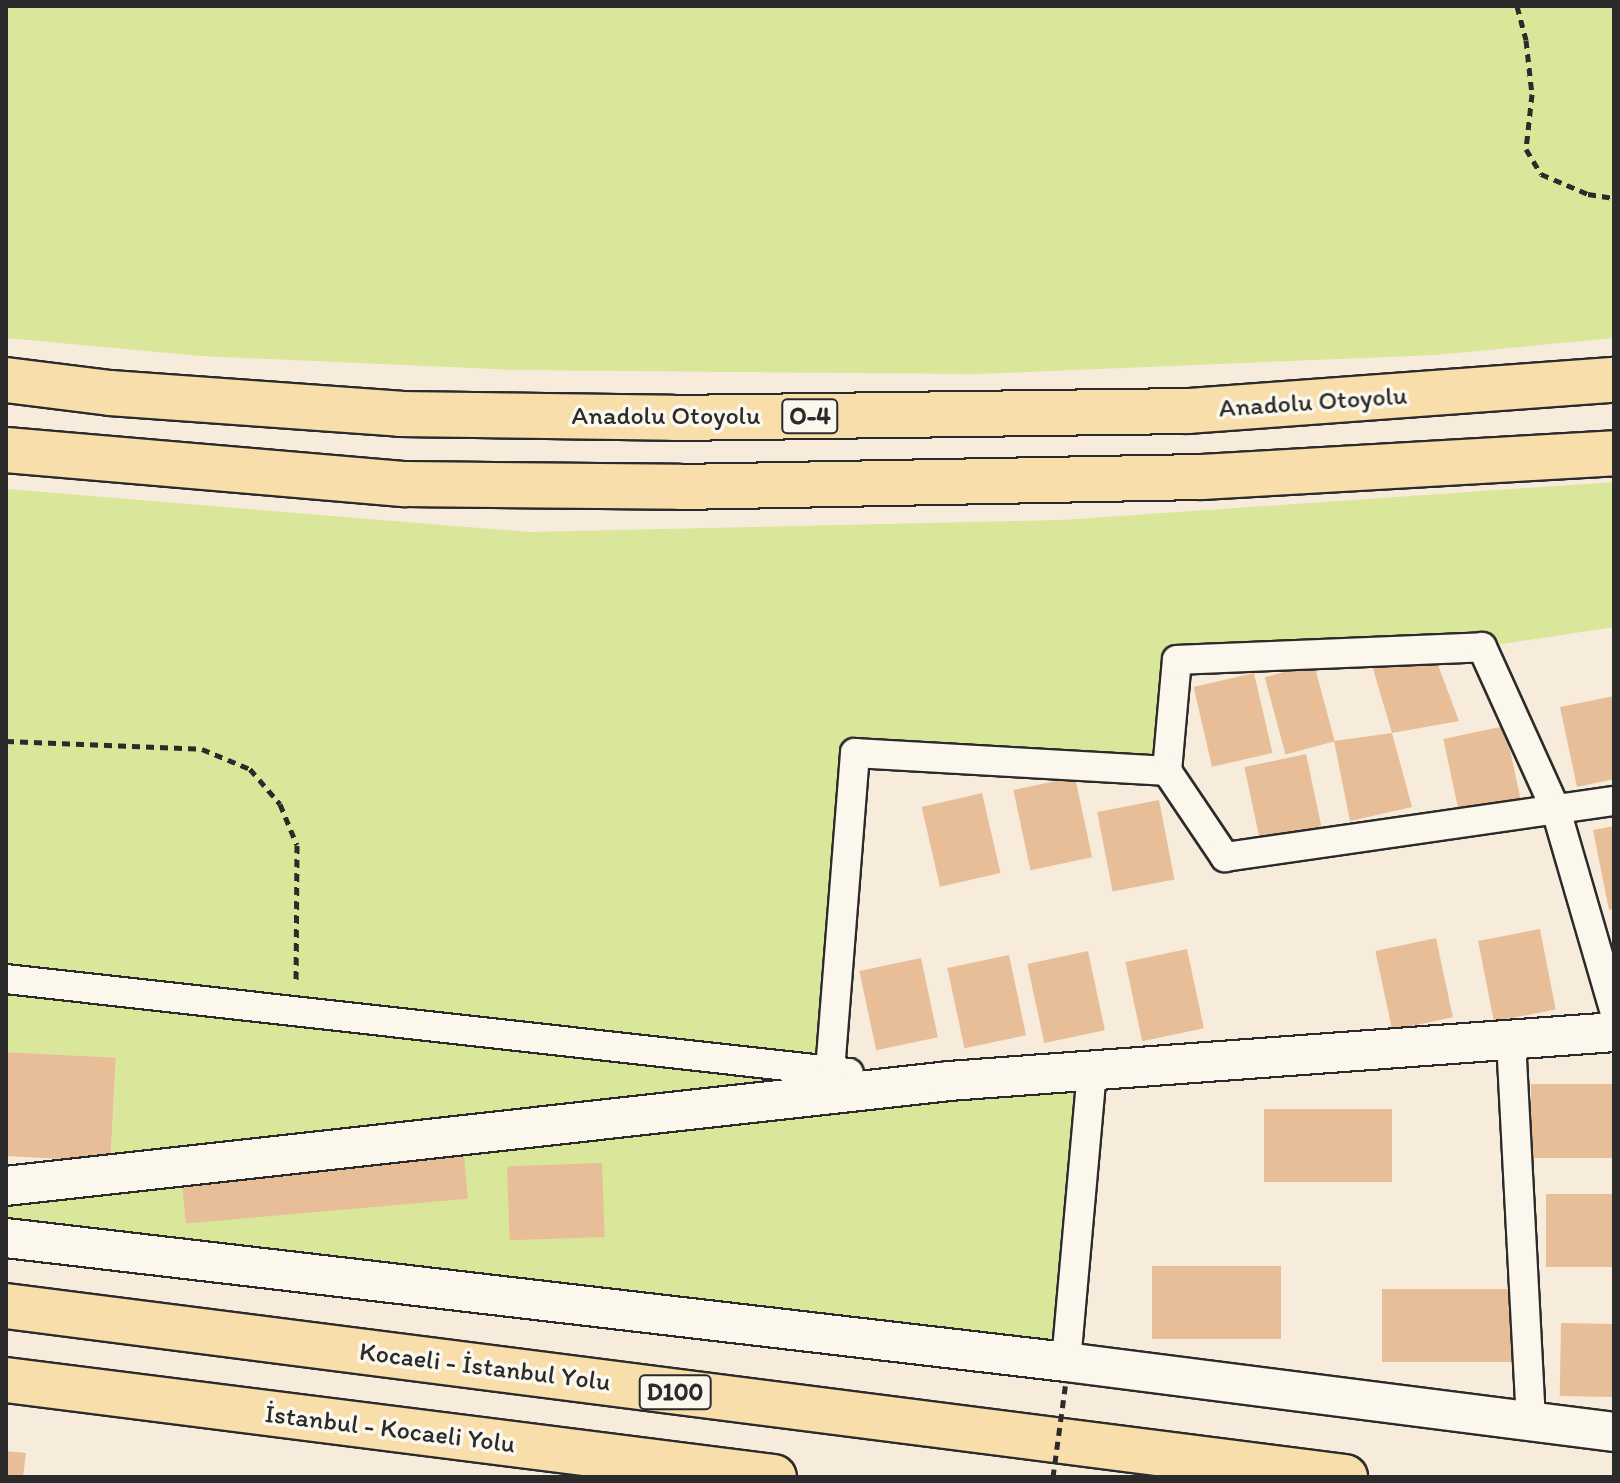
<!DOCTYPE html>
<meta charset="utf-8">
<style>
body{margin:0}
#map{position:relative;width:1620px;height:1483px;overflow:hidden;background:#f7ecdb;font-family:Itim,sans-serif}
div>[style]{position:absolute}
.green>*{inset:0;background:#dae699}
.building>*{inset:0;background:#e7be97;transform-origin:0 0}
.path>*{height:5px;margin-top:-2.5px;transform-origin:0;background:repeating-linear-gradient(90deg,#2b2b2b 0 8px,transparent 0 14px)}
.roads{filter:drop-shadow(2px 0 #2b2b2b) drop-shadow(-2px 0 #2b2b2b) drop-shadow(0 2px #2b2b2b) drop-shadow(0 -2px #2b2b2b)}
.street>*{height:28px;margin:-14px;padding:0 14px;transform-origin:14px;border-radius:14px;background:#fbf7ec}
.secondary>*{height:38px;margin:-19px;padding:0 19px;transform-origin:19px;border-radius:19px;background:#fbf7ec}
.highway>*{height:44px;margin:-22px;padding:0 22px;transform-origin:22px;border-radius:22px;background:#f8deab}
.path-bridge>*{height:5px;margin-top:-2.5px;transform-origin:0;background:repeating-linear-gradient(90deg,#2b2b2b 0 8px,transparent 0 14px)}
span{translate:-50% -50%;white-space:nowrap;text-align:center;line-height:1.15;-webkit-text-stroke:7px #fbf7ec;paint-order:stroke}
.shield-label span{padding:2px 6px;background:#fbf7ec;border:2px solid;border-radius:6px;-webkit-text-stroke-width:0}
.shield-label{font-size:24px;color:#2b2b2b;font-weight:700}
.street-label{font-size:26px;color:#2b2b2b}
.frame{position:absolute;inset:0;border:8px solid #2b2b2b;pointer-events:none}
</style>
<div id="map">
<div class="green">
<i style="clip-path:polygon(6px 6px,1614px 6px,1614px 338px,1436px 355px,977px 374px,514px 370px,201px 356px,6px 338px)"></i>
<i style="clip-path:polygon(1614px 482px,1614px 627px,1482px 647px,1177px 660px,1167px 771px,855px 753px,830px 1071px,949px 1081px,1092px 1073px,1066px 1362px,6px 1238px,6px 1186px,110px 1174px,116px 1058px,6px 1052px,6px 489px,529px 532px,1062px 520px)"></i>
</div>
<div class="building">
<i style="clip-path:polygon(1432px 649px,1459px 721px,1392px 733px,1368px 652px)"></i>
<i style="left:1314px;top:664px;width:80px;height:51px;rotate:75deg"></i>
<i style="left:1254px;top:673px;width:82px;height:62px;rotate:77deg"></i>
<i style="clip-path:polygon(1614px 696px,1614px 779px,1577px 787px,1560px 707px)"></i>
<i style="left:1505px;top:726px;width:82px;height:63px;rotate:78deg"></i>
<i style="clip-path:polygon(1392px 733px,1412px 807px,1350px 821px,1334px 741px)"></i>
<i style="left:1306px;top:754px;width:81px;height:63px;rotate:78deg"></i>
<i style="left:1075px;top:777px;width:82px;height:63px;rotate:78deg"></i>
<i style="left:982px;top:793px;width:82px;height:62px;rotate:77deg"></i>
<i style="left:1159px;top:800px;width:81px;height:63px;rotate:79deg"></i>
<i style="clip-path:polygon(1614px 826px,1614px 909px,1609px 910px,1593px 830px)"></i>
<i style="left:1540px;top:929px;width:82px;height:63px;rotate:79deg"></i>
<i style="left:1436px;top:938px;width:81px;height:62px;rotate:78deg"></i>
<i style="left:1187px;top:949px;width:81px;height:63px;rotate:78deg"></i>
<i style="left:1088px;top:951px;width:81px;height:62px;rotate:78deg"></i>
<i style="left:1009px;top:955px;width:82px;height:63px;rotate:78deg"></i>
<i style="left:921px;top:958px;width:81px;height:63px;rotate:78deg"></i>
<i style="left:6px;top:1052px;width:110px;height:104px;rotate:3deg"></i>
<i style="left:1531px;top:1084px;width:83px;height:74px"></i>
<i style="left:1264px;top:1109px;width:128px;height:73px"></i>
<i style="left:464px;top:1156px;width:43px;height:283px;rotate:85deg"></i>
<i style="left:602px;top:1163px;width:74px;height:95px;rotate:88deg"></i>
<i style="left:1546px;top:1194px;width:68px;height:73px"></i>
<i style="left:1152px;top:1266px;width:129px;height:73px"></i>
<i style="left:1382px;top:1289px;width:129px;height:73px"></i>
<i style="left:1561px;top:1323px;width:53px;height:73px;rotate:1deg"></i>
<i style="clip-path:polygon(6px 1451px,26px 1453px,23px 1477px,6px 1477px)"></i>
</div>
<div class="path">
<i style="left:1517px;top:6px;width:35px;rotate:75deg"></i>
<i style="left:1526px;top:40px;width:54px;rotate:83.7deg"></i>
<i style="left:1532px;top:94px;width:55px;rotate:96.2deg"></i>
<i style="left:1526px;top:149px;width:29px;rotate:59deg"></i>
<i style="left:1541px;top:174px;width:51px;rotate:23.1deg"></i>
<i style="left:1588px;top:194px;width:26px;rotate:9deg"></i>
<i style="left:6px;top:741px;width:196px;rotate:2.3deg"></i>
<i style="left:202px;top:749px;width:52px;rotate:22.6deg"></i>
<i style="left:250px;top:769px;width:46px;rotate:49.4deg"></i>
<i style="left:280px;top:804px;width:44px;rotate:67.5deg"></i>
<i style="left:297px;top:845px;width:136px;rotate:90.4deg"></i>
</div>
<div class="roads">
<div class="street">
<i style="left:1167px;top:771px;width:111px;rotate:-84.9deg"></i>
<i style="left:1177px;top:660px;width:305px;rotate:-2.4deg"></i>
<i style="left:1482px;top:647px;width:179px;rotate:65.6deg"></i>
<i style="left:1556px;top:810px;width:208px;rotate:73.8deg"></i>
<i style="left:6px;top:979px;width:848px;rotate:6.36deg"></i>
<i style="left:1511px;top:1040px;width:381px;rotate:87deg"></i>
<i style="left:830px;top:1071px;width:319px;rotate:-85.5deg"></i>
<i style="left:855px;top:753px;width:313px;rotate:3.3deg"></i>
<i style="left:1167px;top:771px;width:104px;rotate:56deg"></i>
<i style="left:1225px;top:857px;width:393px;rotate:-8.2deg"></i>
<i style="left:1066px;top:1362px;width:290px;rotate:-84.9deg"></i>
</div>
<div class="secondary">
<i style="left:6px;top:1186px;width:949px;rotate:-6.35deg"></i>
<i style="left:949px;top:1081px;width:667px;rotate:-4.21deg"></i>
<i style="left:6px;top:1238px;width:1067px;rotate:6.67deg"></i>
<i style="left:1066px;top:1362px;width:552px;rotate:7.28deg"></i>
</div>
<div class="highway">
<i style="left:6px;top:380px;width:105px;rotate:7.1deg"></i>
<i style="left:110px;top:393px;width:291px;rotate:4.1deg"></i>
<i style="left:400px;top:414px;width:273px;rotate:0.8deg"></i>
<i style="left:673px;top:418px;width:515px;rotate:-0.78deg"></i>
<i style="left:1188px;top:411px;width:427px;rotate:-4.2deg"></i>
<i style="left:6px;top:450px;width:401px;rotate:4.9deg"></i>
<i style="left:406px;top:484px;width:274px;rotate:0.6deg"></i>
<i style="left:680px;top:487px;width:522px;rotate:-1.1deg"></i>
<i style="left:1202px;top:477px;width:413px;rotate:-3.3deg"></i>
<i style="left:6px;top:1306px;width:1350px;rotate:7.28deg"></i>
<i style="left:6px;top:1380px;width:774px;rotate:7.2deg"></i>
</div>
</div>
<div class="path-bridge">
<i style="left:1053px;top:1477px;width:97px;rotate:-82.3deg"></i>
</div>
<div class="shield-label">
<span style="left:810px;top:416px">O-4</span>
<span style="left:675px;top:1392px">D100</span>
</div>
<div class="street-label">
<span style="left:1313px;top:402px;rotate:-4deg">Anadolu Otoyolu</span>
<span style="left:666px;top:416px">Anadolu Otoyolu</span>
<span style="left:485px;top:1367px;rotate:7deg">Kocaeli - İstanbul Yolu</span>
<span style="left:390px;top:1429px;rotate:7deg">İstanbul - Kocaeli Yolu</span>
</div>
<div class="frame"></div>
</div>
